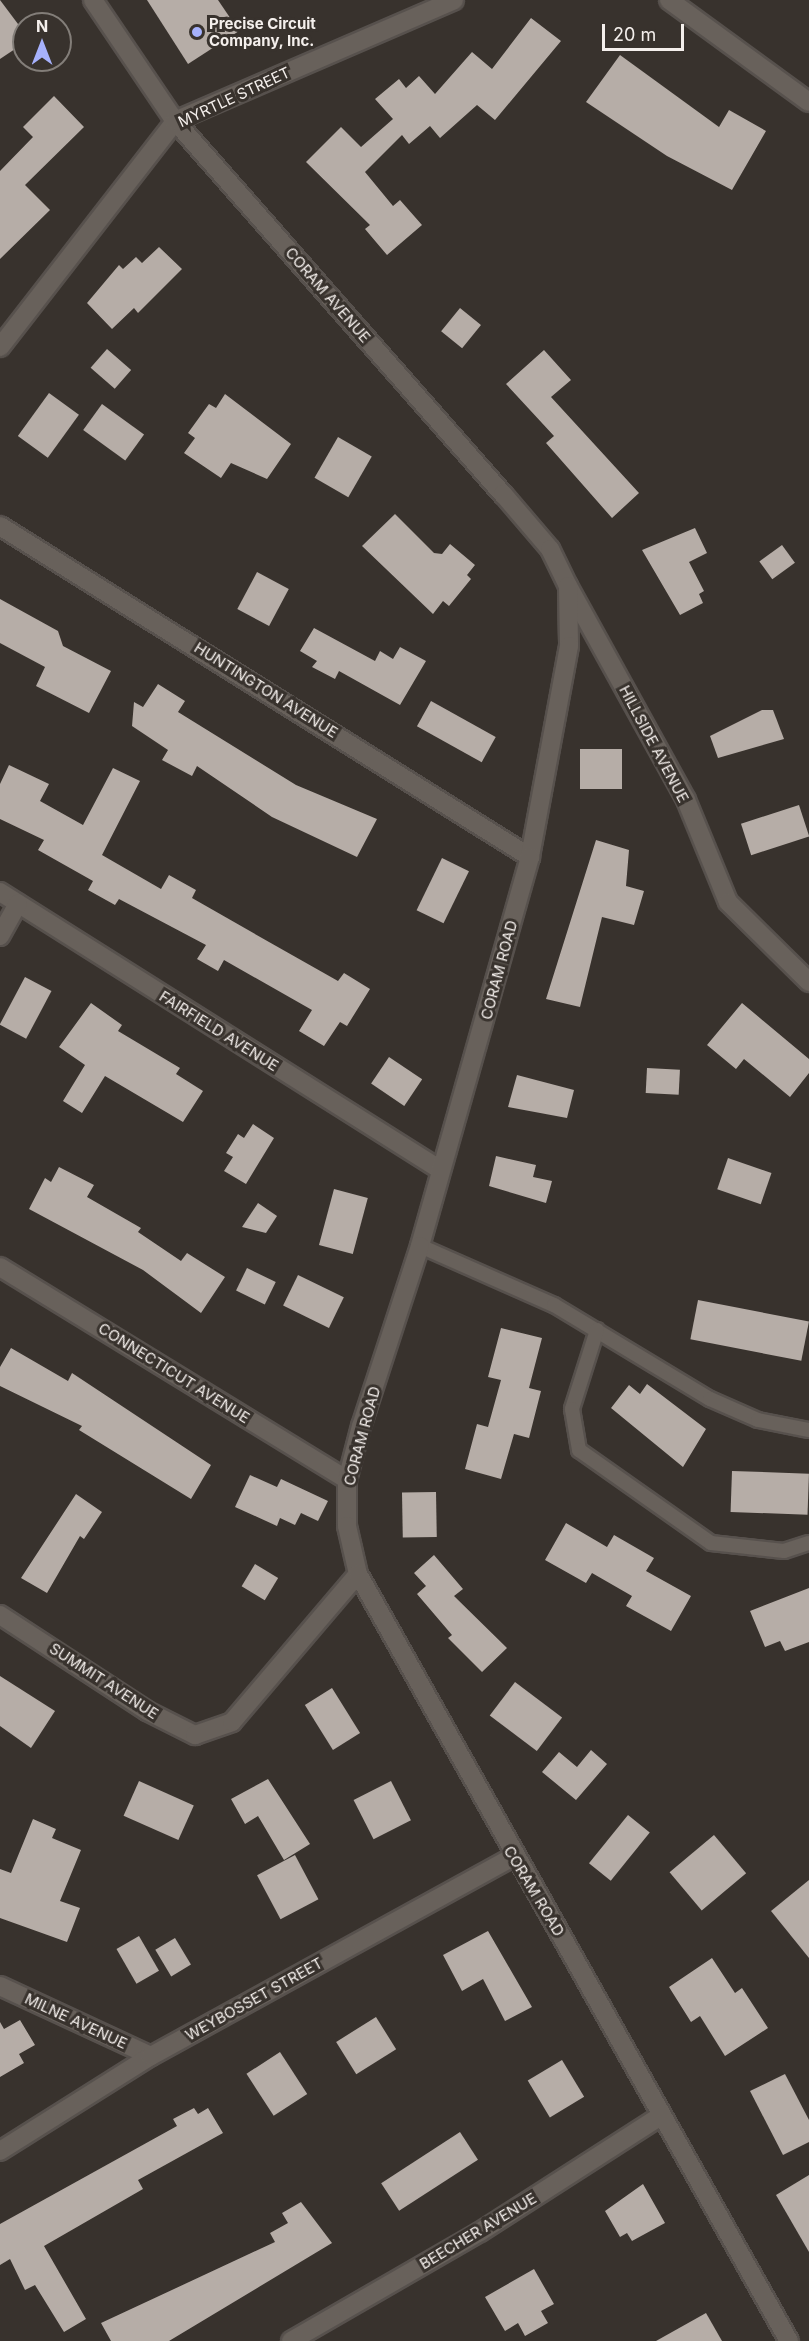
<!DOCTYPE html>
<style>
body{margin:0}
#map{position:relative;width:809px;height:2341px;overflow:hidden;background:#38322d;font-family:Inter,sans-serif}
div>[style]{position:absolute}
.building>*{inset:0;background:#b6ada7;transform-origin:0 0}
.roads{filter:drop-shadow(2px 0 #57514d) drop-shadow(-2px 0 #57514d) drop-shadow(0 2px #57514d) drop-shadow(0 -2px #57514d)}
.lane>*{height:14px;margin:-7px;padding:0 7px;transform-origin:7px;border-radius:7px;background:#68615b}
.street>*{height:18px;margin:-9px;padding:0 9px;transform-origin:9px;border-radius:9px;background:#68615b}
.secondary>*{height:18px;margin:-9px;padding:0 9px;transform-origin:9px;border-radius:9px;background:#68615b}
.dots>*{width:16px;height:16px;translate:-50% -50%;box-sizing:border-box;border:3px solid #38322d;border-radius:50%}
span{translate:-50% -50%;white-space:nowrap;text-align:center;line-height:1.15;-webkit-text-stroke:6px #38322d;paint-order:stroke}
.poi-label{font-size:15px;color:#f4efec;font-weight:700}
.left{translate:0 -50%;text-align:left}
.street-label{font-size:15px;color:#f4efec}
.north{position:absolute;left:12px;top:12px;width:60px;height:60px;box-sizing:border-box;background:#38322d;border:2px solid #837e79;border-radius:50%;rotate:0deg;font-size:16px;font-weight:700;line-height:24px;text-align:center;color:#f4efec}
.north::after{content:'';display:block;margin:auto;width:21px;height:27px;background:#a6b1fc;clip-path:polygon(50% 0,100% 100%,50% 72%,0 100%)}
.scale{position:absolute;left:602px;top:24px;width:82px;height:27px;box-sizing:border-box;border:3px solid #f4efec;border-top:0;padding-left:8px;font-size:18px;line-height:21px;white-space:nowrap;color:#f4efec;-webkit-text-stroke:4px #38322d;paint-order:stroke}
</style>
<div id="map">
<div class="building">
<i style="clip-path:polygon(0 0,24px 32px,24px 43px,0 59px)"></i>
<i style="clip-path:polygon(147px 0,218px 0,239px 31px,188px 64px)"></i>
<i style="clip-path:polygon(531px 18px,561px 41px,495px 120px,477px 105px,440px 138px,430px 126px,409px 144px,402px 135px,365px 172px,393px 206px,400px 200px,422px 225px,387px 255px,365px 229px,370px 225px,306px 162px,341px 127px,361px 147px,393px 119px,375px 99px,399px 79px,406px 88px,419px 76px,435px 94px,472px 52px,492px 69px)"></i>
<i style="clip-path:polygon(620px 55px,719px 127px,729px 110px,766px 131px,732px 190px,667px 156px,586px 102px)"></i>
<i style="clip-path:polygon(54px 96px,84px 127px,25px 185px,50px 210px,0 259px,0 171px,33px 137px,23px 127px)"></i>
<i style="clip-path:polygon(159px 247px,182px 269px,138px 313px,134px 308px,112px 329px,87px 303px,119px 265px,123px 269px,136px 257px,142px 263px)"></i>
<i style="left:460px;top:308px;width:27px;height:30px;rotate:39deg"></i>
<i style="left:107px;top:349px;width:32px;height:25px;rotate:41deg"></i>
<i style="clip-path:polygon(544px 350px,571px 380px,551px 397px,639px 493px,612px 518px,546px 443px,554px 436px,506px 384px)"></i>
<i style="left:49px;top:393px;width:37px;height:53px;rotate:36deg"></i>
<i style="clip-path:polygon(225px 394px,291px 444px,267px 479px,231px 463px,221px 478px,184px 453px,195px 438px,188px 433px,209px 404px,216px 408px)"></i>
<i style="left:102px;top:404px;width:52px;height:32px;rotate:36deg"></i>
<i style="left:338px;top:437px;width:39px;height:47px;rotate:30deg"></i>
<i style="clip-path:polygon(395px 514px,434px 553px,442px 554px,450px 544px,475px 565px,467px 575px,471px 579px,449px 606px,443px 601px,433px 614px,362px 546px)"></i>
<i style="clip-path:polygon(695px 528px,707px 553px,689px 562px,704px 591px,699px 594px,703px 603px,680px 615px,642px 550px)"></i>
<i style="left:782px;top:545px;width:22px;height:28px;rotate:54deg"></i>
<i style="left:257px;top:572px;width:36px;height:42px;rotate:28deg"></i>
<i style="clip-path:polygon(0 599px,58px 631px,63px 646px,111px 671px,89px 713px,36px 686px,45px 667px,0 643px)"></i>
<i style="clip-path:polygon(314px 628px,375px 661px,380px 651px,393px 659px,400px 647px,426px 661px,400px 705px,339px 671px,335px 679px,312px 667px,317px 661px,300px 651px)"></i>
<i style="clip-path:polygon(158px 684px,185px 701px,178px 712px,296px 785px,377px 819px,357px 857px,272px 817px,197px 766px,192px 776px,162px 760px,168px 750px,132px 726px,134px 702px,143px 707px)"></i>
<i style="left:431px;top:701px;width:74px;height:29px;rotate:29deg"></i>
<i style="clip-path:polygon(762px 710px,773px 710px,784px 739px,718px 758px,710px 736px)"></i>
<i style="left:580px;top:749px;width:42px;height:40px"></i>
<i style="clip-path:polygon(9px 765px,49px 784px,40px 801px,83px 825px,113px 768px,140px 781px,102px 855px,161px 889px,169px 875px,196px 890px,192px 898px,269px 942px,338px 981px,344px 973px,370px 989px,347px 1026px,340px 1022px,324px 1046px,299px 1031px,312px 1010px,224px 960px,218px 971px,197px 959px,206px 945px,119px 899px,115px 905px,88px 890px,93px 881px,38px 850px,44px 840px,0 819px,0 784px)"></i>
<i style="left:799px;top:805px;width:33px;height:61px;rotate:72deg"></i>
<i style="clip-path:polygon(596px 840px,629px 850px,626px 886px,644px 891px,634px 925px,602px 917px,580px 1007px,546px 999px)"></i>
<i style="left:442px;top:858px;width:30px;height:58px;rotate:26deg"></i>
<i style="left:25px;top:977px;width:30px;height:54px;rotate:28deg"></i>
<i style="clip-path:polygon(91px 1003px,122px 1025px,118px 1031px,180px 1068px,176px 1074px,203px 1091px,183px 1122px,105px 1076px,82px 1113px,63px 1101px,85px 1065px,59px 1047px)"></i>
<i style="clip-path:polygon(742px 1003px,809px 1059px,809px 1073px,790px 1097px,744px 1059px,736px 1069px,707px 1045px)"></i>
<i style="left:389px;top:1057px;width:40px;height:32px;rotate:34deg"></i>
<i style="left:647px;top:1068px;width:33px;height:25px;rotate:3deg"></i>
<i style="clip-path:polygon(517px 1075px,574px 1090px,567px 1118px,508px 1107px)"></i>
<i style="clip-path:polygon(253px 1124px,274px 1138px,246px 1184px,224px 1171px,233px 1157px,226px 1153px,238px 1134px,244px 1138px)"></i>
<i style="clip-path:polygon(496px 1156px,536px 1165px,533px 1177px,552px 1181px,546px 1203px,489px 1186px)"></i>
<i style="left:728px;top:1158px;width:46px;height:33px;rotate:19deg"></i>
<i style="clip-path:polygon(59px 1167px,94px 1185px,87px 1197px,141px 1228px,138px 1232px,181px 1261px,187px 1253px,225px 1277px,201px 1313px,143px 1270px,29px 1209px,45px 1178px,51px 1182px)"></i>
<i style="left:334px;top:1189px;width:35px;height:58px;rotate:15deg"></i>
<i style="clip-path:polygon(258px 1203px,277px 1216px,266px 1233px,242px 1227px)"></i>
<i style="left:247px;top:1268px;width:32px;height:25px;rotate:26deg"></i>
<i style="left:298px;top:1275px;width:51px;height:34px;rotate:26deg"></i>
<i style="left:698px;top:1300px;width:113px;height:40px;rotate:11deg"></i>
<i style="clip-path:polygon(501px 1328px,542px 1338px,529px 1388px,541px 1391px,529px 1438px,514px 1434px,501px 1479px,465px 1469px,477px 1424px,488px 1427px,501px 1380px,488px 1377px)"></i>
<i style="clip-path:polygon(11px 1348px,68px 1381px,72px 1373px,211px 1465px,191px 1499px,79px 1430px,82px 1426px,0 1386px,0 1367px)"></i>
<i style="clip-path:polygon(647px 1384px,706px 1429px,683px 1467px,611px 1408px,629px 1385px,640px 1394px)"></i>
<i style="left:732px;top:1471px;width:77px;height:41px;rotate:2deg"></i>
<i style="clip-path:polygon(250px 1475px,277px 1487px,281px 1479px,328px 1501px,318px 1521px,301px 1513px,295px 1525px,280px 1518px,277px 1526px,235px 1507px)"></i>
<i style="left:436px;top:1492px;width:45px;height:34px;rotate:89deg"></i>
<i style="clip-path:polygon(76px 1494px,102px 1512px,84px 1539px,80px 1536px,47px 1593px,21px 1578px)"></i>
<i style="clip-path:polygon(566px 1523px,607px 1547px,614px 1535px,654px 1558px,646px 1571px,691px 1596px,671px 1631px,626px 1606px,632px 1596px,592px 1573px,586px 1583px,545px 1560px)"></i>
<i style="clip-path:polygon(434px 1555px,463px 1589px,454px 1596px,507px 1648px,482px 1672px,448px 1638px,452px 1635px,417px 1594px,426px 1586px,414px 1573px)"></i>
<i style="left:255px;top:1564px;width:27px;height:26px;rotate:31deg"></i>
<i style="clip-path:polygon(809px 1588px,809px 1642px,785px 1651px,780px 1641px,765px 1647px,750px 1611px)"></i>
<i style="clip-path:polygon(0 1676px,55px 1711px,31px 1748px,0 1726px)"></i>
<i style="left:515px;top:1682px;width:59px;height:42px;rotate:37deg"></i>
<i style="left:332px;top:1688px;width:53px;height:32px;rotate:58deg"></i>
<i style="clip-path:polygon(591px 1750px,607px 1764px,576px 1800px,542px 1772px,559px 1752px,577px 1767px)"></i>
<i style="clip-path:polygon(268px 1779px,310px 1844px,284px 1860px,258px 1816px,245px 1824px,231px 1799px)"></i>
<i style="left:139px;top:1781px;width:60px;height:38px;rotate:24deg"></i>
<i style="left:391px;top:1781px;width:44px;height:42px;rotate:63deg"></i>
<i style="left:628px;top:1815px;width:28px;height:62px;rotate:39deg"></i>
<i style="clip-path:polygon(33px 1819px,56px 1829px,52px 1838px,81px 1850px,60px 1901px,80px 1908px,67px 1942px,0 1918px,0 1869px,11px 1873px)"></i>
<i style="left:714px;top:1835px;width:50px;height:58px;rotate:50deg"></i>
<i style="left:295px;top:1855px;width:50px;height:43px;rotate:62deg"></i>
<i style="clip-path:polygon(809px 1880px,809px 1958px,771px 1911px)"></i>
<i style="clip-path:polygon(488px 1931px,532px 2007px,505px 2021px,483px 1979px,462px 1991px,443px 1955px)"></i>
<i style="left:139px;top:1936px;width:40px;height:26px;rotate:60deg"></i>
<i style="left:175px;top:1938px;width:31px;height:23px;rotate:59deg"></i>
<i style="clip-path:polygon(712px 1958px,735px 1993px,742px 1988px,768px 2028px,725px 2056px,700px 2016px,691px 2022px,669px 1987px)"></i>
<i style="left:376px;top:2017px;width:38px;height:47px;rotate:58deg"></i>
<i style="clip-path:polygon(20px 2020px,35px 2045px,19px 2054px,24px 2063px,0 2077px,0 2022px,4px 2029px)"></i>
<i style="left:280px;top:2052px;width:50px;height:40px;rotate:57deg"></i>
<i style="left:562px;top:2060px;width:43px;height:40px;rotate:59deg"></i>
<i style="clip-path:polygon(785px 2074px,809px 2120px,809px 2142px,783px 2155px,750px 2091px)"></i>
<i style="clip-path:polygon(194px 2108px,198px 2114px,208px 2108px,223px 2133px,138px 2180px,143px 2189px,44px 2246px,86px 2319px,64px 2332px,35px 2285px,25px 2290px,10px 2259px,0 2265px,0 2224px,177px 2126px,173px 2119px)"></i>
<i style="left:460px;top:2132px;width:33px;height:94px;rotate:57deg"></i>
<i style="clip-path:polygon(809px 2175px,809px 2252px,776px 2195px)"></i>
<i style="clip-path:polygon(643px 2184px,665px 2223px,632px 2241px,627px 2233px,620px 2237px,605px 2211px)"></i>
<i style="clip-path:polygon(301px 2202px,332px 2243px,169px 2341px,111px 2341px,101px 2323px,275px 2242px,270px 2233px,288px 2223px,282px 2213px)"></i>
<i style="clip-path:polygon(534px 2269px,554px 2304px,541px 2311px,548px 2323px,525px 2336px,518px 2323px,505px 2331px,485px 2297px)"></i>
<i style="clip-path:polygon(706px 2313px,722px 2341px,656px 2341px)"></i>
</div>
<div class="roads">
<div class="lane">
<i style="left:420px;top:1246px;width:146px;rotate:23.8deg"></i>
<i style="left:554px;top:1305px;width:182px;rotate:31.1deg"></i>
<i style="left:710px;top:1399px;width:52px;rotate:23.6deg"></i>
<i style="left:758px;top:1420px;width:52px;rotate:11.1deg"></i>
<i style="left:597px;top:1330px;width:83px;rotate:107.6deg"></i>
<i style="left:572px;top:1409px;width:42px;rotate:80.3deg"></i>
<i style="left:579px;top:1450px;width:161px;rotate:35.2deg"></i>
<i style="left:711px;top:1543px;width:73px;rotate:6.3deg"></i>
<i style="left:784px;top:1551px;width:26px;rotate:-18deg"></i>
</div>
<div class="street">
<i style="left:0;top:526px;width:625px;rotate:31.99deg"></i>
<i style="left:568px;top:586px;width:244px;rotate:61.1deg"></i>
<i style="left:686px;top:800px;width:110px;rotate:67.6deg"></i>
<i style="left:728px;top:902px;width:114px;rotate:44.6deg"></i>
<i style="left:0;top:892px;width:519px;rotate:32.25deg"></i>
<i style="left:0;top:936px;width:37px;rotate:-61deg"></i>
<i style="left:0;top:1267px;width:407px;rotate:31.5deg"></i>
<i style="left:0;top:1615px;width:176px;rotate:33.1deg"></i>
<i style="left:147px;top:1711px;width:54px;rotate:26.6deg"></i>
<i style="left:195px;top:1735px;width:39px;rotate:-19deg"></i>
<i style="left:232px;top:1722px;width:194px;rotate:-49.6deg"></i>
<i style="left:0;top:1986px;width:166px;rotate:24.9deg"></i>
<i style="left:0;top:2151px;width:178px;rotate:-32.2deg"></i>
<i style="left:151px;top:2056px;width:413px;rotate:-28.8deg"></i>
<i style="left:291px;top:2341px;width:218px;rotate:-30deg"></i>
<i style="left:480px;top:2232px;width:216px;rotate:-32.7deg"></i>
</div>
<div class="secondary">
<i style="left:93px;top:0;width:146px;rotate:55.9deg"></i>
<i style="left:175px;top:121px;width:497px;rotate:48.7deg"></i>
<i style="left:503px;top:494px;width:72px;rotate:49.5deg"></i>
<i style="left:550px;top:549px;width:41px;rotate:64.1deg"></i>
<i style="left:568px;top:586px;width:60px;rotate:89deg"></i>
<i style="left:569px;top:646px;width:215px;rotate:100.5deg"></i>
<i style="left:530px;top:857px;width:404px;rotate:105.8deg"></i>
<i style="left:420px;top:1246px;width:189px;rotate:108.1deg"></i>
<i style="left:361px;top:1426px;width:56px;rotate:104.5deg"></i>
<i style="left:347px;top:1480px;width:46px;rotate:90deg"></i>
<i style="left:347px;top:1526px;width:49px;rotate:77.1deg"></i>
<i style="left:358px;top:1574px;width:880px;rotate:60.67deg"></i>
<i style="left:669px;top:0;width:173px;rotate:36.1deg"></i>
<i style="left:0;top:347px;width:286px;rotate:-52.2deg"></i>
<i style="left:175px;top:121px;width:304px;rotate:-23.4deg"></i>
</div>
</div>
<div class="dots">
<i style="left:197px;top:32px;background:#a6b1fc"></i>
</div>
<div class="poi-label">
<span class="left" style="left:209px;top:32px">Precise Circuit<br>Company, Inc.</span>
</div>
<div class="street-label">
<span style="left:234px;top:97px;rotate:-25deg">MYRTLE STREET</span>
<span style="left:328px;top:295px;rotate:49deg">CORAM AVENUE</span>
<span style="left:266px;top:690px;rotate:32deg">HUNTINGTON AVENUE</span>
<span style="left:654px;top:744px;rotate:62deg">HILLSIDE AVENUE</span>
<span style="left:499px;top:970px;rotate:-75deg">CORAM ROAD</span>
<span style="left:219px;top:1031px;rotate:32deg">FAIRFIELD AVENUE</span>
<span style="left:174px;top:1373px;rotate:32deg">CONNECTICUT AVENUE</span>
<span style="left:362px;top:1436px;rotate:-75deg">CORAM ROAD</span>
<span style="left:104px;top:1681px;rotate:33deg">SUMMIT AVENUE</span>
<span style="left:534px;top:1891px;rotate:59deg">CORAM ROAD</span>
<span style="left:254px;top:1999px;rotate:-29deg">WEYBOSSET STREET</span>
<span style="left:76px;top:2021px;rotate:25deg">MILNE AVENUE</span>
<span style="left:478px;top:2231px;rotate:-31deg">BEECHER AVENUE</span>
</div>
<div class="north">N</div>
<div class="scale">20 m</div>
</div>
